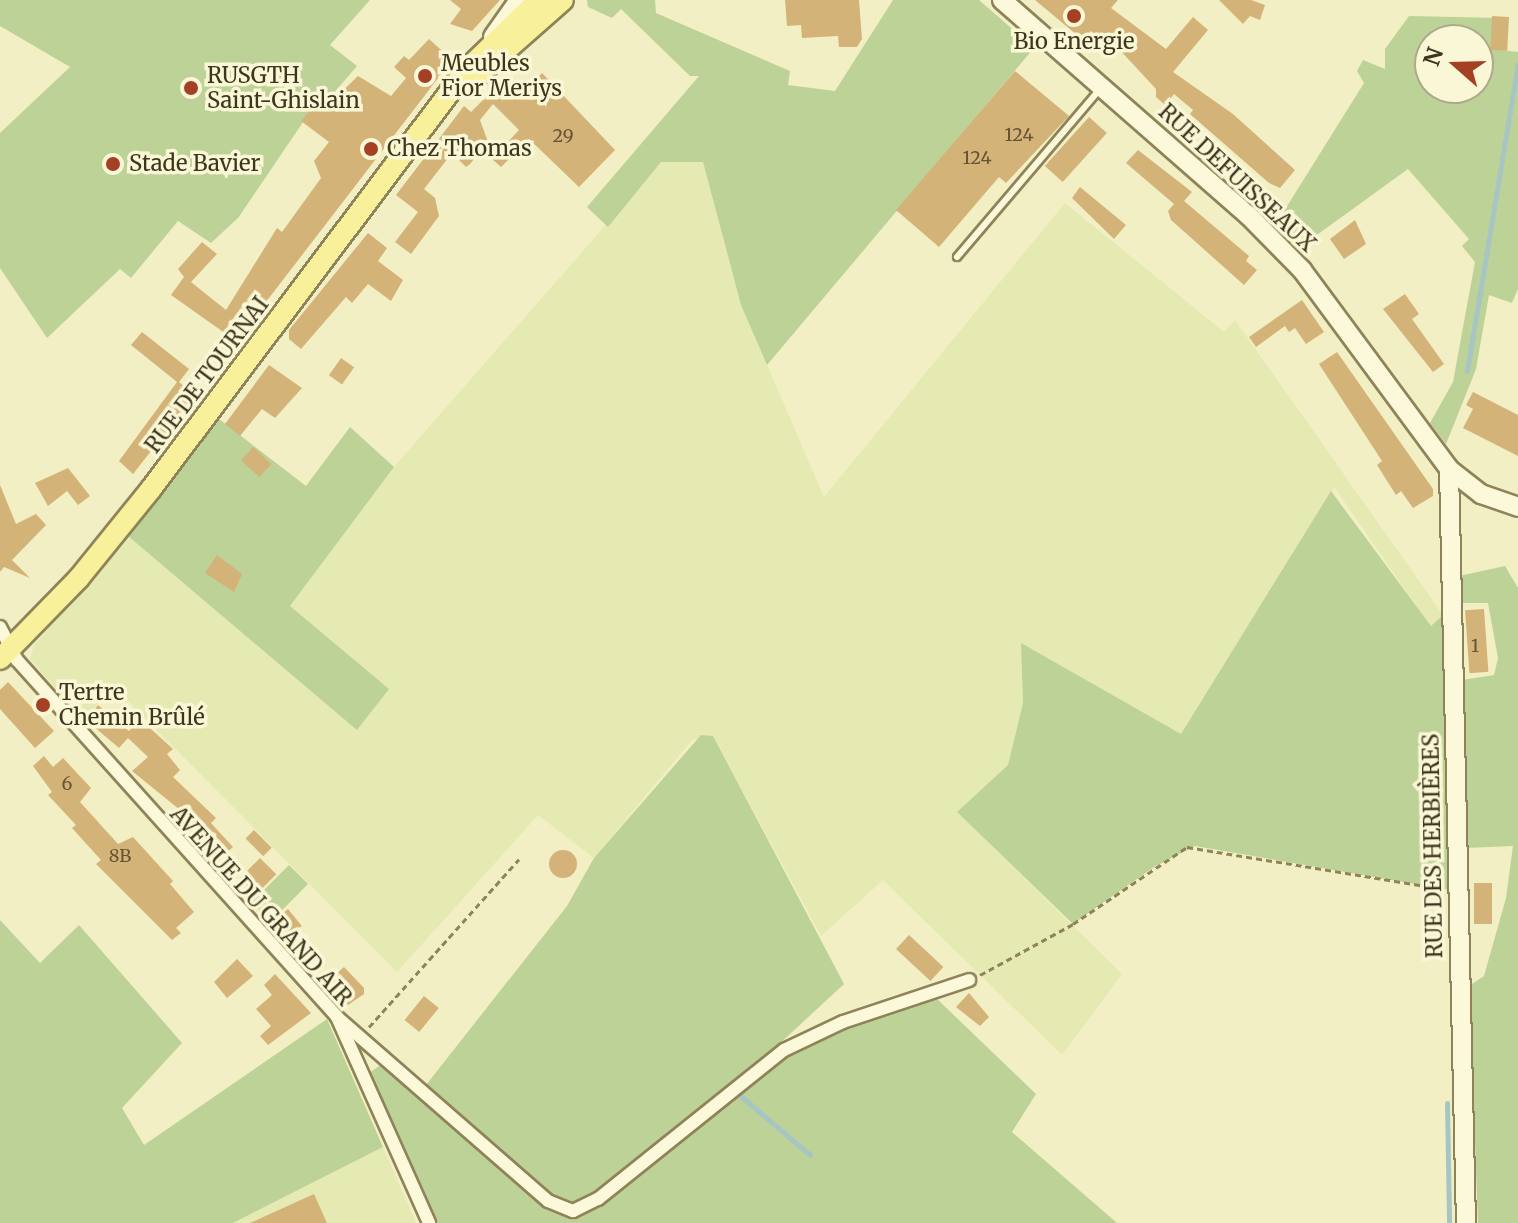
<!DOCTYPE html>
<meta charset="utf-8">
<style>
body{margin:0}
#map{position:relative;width:1518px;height:1223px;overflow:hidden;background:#f2efc5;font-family:Merriweather,serif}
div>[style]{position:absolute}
.farmland>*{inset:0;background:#e5e9b2}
.green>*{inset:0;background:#bdd297;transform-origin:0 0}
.stream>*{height:5px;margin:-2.5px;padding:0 2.5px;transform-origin:2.5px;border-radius:2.5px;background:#a7c5c3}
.building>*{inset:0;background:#d4b378;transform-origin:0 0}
.round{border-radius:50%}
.path>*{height:3px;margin-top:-1.5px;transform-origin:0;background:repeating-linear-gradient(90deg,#8f8359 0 6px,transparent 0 10px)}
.roads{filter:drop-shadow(2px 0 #8f8359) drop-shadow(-2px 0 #8f8359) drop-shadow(0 2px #8f8359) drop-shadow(0 -2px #8f8359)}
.lane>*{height:6px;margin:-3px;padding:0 3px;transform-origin:3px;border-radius:3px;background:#fcf9da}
.street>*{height:12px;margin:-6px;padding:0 6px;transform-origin:6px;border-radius:6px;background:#fcf9da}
.secondary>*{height:18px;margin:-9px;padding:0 9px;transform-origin:9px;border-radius:9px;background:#fcf9da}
.primary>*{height:20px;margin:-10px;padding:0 10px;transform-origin:10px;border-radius:10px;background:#f8f09a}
.dots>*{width:22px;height:22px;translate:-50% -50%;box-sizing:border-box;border:4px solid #f9f7d6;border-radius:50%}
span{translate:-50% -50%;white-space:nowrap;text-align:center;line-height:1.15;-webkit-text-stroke:7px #f9f7d6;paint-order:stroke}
.number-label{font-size:18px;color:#645434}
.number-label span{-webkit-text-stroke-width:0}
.poi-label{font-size:22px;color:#3e351e}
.left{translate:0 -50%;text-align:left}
.street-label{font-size:22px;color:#3e351e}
.north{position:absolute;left:1414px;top:24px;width:80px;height:80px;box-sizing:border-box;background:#f9f7d6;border:2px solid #aea98c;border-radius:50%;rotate:290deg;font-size:22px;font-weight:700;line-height:32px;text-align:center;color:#3e351e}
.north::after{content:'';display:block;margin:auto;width:28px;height:36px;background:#a44023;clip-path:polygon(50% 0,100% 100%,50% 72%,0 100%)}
</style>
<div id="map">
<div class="farmland">
<i style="clip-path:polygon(661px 162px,703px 162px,741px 305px,824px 497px,1065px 203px,1224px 332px,1235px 320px,1443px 615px,1431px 627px,1334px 487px,1181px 734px,1021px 644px,1023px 703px,1008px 765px,957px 812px,1122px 974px,1062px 1055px,883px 880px,821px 936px,713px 736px,692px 740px,594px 858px,538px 815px,397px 972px,114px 687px,83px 719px,30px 659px,34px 645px,128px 536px,358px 729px,388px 689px,290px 606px,394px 467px)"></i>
<i style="clip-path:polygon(383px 1147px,416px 1223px,233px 1223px)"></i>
</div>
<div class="green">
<i style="clip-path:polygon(0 0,370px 0,330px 45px,357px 66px,327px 101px,320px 97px,238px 218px,211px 243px,178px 221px,131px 278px,120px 269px,47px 338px,0 268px,0 133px,70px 67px,0 26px)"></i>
<i style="clip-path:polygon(587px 0,655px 0,656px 13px,790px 71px,788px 85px,835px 91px,893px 0,979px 0,1034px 48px,767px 365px,741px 305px,703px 162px,661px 162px,608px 227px,587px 207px,699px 76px,690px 76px,621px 9px,612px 18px,588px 7px)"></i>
<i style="clip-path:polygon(evenodd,1409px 16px,1501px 18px,1500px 50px,1518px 52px,1518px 289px,1512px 303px,1489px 295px,1476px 369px,1446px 444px,1430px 423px,1453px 382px,1475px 262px,1462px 246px,1469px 239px,1408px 169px,1303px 245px,1279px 219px,1364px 83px,1357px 71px,1363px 60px,1385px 69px,1385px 49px,1409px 16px,1430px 40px,1478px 40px,1478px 88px,1430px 88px,1430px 40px)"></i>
<i style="clip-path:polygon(219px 419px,306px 486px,350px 427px,394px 467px,290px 606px,389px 689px,357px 730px,128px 536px)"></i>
<i style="clip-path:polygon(1331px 491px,1431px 626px,1443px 615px,1450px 890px,1195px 846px,1154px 867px,1073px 924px,957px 812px,1008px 765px,1023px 703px,1021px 643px,1181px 734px)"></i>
<i style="clip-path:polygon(1505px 566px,1518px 588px,1518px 1223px,1478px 1223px,1469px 986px,1484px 976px,1506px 898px,1513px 846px,1465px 848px,1462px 680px,1494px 675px,1498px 658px,1488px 603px,1460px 603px,1459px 576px)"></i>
<i style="clip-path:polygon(701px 735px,713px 736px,844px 984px,763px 1059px,595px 1196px,583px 1204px,565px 1205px,426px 1085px,567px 906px,594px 858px)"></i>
<i style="left:289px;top:865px;width:27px;height:53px;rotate:45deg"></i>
<i style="clip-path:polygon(0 920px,40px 963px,79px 925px,182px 1043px,122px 1108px,144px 1145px,327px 1019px,383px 1147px,233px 1223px,0 1223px)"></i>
<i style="clip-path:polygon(937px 999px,1036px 1094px,1012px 1132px,1117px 1223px,438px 1223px,369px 1073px,382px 1064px,540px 1201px,572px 1216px,597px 1206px,779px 1060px,825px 1034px)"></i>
</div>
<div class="stream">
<i style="left:1467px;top:371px;width:311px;rotate:-80.6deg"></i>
<i style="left:736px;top:1092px;width:97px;rotate:40.4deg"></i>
<i style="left:1447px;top:1103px;width:120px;rotate:89deg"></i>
</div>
<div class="building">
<i style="clip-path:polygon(450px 0,500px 0,472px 31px,450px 24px,461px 9px)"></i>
<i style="clip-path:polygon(785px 0,859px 0,862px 39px,857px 47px,839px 47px,838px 36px,802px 38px,801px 25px,787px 26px)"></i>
<i style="clip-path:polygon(1035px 0,1118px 0,1111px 8px,1166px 49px,1193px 17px,1208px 30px,1173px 72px,1233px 114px,1295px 170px,1280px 188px,1269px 183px,1190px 114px,1193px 110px,1174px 94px,1165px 105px,1156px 97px,1156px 89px,1118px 48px,1115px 51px,1091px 31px,1083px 40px)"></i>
<i style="clip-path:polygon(1219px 0,1251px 0,1265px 5px,1260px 20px,1250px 16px,1243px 24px)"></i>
<i style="left:1492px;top:16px;width:17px;height:34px;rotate:3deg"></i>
<i style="clip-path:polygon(429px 39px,452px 60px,236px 341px,171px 295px,184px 277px,178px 269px,202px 242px,217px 254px,191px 282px,226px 310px,277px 228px,282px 232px,321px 178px,314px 161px,329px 142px,301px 121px,319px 100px,326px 107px,358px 76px,391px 96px,406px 78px,394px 67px,404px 56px,409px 60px)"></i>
<i style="clip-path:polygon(1015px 71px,1069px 116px,1006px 183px,999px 177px,939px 247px,896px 210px)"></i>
<i style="clip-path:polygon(542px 73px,615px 150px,579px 187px,529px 139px,501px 167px,492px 159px,519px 130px,493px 104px,480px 120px,488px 142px,470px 164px,466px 167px,452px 153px,424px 189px,435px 198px,439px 216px,411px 254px,395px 242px,418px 212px,396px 195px,464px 106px,471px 112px,504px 79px,520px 96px)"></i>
<i style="left:1089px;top:117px;width:24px;height:66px;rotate:42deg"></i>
<i style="clip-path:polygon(1138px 150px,1192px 192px,1184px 201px,1249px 256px,1246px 261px,1257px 270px,1244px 285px,1171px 220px,1168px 211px,1174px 204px,1126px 163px)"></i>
<i style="clip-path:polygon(1080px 187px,1126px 225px,1114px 239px,1072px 198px)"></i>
<i style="clip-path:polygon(1355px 220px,1366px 244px,1344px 259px,1330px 239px)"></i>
<i style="clip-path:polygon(368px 233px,387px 248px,378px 261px,403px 280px,391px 301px,368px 284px,352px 303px,346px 297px,301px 349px,289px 339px,289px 330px)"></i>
<i style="clip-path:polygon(1405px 294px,1419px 314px,1412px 319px,1444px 364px,1433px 372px,1383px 309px)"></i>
<i style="clip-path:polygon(1302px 300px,1324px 332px,1306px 344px,1295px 328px,1289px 332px,1285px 326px,1256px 347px,1249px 337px)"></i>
<i style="clip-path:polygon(142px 332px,189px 369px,179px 382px,195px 395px,133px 474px,119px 461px,177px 382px,131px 345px)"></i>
<i style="clip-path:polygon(1337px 352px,1433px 489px,1433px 496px,1413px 508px,1401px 491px,1396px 495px,1377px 465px,1382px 461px,1319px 364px)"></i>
<i style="left:341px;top:358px;width:16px;height:21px;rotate:35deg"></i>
<i style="clip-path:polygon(269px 365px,302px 388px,275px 418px,262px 409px,240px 436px,225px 424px)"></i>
<i style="clip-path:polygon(1473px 392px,1518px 415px,1518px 456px,1463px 428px,1473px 409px,1466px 405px)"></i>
<i style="left:253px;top:447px;width:25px;height:18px;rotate:42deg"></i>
<i style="clip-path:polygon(68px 468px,90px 496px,78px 505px,67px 491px,48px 506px,35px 483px)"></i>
<i style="clip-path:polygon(0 485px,16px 524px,36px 514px,46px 525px,12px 560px,30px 578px,4px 567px,0 572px)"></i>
<i style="clip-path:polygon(217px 555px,242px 574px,234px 592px,205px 573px)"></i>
<i style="left:1484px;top:609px;width:63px;height:19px;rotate:86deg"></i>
<i style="clip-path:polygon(8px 682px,54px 731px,35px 748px,0 709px,0 690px)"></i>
<i style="clip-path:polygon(98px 705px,129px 731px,140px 719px,173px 749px,167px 754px,180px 770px,173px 777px,216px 818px,211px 823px,233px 847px,218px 860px,180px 819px,185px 814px,132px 771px,148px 757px,128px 738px,119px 748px,86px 720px)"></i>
<i style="clip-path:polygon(44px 756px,53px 767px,63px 758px,91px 788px,80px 802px,118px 844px,133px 837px,173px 881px,170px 884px,194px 912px,176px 928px,181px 933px,172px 940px,96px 864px,101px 860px,72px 828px,76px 825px,48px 795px,52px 792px,33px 766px)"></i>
<i style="left:254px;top:830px;width:25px;height:12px;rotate:45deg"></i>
<i class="round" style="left:549px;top:850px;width:28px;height:28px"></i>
<i style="left:260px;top:858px;width:23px;height:29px;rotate:45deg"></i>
<i style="left:1474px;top:883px;width:18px;height:41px"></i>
<i style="left:288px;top:909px;width:22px;height:21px;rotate:51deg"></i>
<i style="left:909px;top:935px;width:47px;height:19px;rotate:43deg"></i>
<i style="clip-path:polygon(237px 959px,253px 976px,227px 998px,214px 982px)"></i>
<i style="clip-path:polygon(344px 967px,364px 988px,364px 994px,348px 1005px,327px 982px)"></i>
<i style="clip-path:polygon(275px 974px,311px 1013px,268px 1045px,260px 1036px,271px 1026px,256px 1009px,272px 995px,264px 985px)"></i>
<i style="clip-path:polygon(969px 993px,989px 1017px,980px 1026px,956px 1007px)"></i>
<i style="left:424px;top:996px;width:19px;height:31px;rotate:39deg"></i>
<i style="clip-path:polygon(314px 1194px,327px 1223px,250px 1223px)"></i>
</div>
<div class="path">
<i style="left:980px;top:975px;width:106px;rotate:-28.7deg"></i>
<i style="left:1073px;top:924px;width:138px;rotate:-34deg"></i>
<i style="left:1187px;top:847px;width:260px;rotate:9.3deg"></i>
<i style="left:369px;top:1027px;width:225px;rotate:-48.2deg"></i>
</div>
<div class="roads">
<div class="lane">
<i style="left:957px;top:257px;width:221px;rotate:-49.6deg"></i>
</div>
<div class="street">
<i style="left:0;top:627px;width:37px;rotate:63deg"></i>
<i style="left:17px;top:660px;width:479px;rotate:48.1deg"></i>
<i style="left:337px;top:1017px;width:226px;rotate:65.9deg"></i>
<i style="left:337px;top:1017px;width:280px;rotate:41.1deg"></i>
<i style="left:548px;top:1201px;width:27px;rotate:22deg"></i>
<i style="left:573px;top:1211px;width:28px;rotate:-26deg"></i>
<i style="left:598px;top:1199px;width:238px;rotate:-38.7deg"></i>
<i style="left:784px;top:1050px;width:65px;rotate:-25.4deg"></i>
<i style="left:843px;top:1022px;width:133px;rotate:-18.4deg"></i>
</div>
<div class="secondary">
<i style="left:1002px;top:0;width:328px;rotate:41.2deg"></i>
<i style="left:1249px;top:216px;width:76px;rotate:45.5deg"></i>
<i style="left:1302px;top:270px;width:247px;rotate:53.5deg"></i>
<i style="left:1449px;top:469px;width:41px;rotate:38deg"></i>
<i style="left:1481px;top:494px;width:39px;rotate:19deg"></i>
<i style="left:493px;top:37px;width:45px;rotate:-54.9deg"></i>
<i style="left:1449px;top:469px;width:754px;rotate:88.71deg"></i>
</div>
<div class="primary">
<i style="left:478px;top:75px;width:113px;rotate:-41.4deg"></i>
<i style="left:0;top:659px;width:113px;rotate:-45.7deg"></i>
<i style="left:79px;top:578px;width:114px;rotate:-51deg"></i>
<i style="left:151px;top:489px;width:526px;rotate:-53.04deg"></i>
<i style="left:467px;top:69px;width:100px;rotate:-43.8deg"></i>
</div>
</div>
<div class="dots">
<i style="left:1074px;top:16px;background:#a44023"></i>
<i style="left:425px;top:76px;background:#a44023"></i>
<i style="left:191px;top:88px;background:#a44023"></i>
<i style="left:371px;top:149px;background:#a44023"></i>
<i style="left:113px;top:164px;background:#a44023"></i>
<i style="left:43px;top:705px;background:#a44023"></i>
</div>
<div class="number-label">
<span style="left:1019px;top:135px">124</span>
<span style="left:563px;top:136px">29</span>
<span style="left:977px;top:158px">124</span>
<span style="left:1475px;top:646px">1</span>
<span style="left:67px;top:784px">6</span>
<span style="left:120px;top:856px">8B</span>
</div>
<div class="poi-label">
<span style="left:1074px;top:42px">Bio Energie</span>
<span class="left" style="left:441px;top:76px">Meubles<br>Fior Meriys</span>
<span class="left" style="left:207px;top:88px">RUSGTH<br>Saint-Ghislain</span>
<span class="left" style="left:387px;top:149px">Chez Thomas</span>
<span class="left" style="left:129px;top:164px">Stade Bavier</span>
<span class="left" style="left:59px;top:705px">Tertre<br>Chemin Brûlé</span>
</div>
<div class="street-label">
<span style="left:1237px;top:178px;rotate:43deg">RUE DEFUISSEAUX</span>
<span style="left:207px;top:375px;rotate:-53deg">RUE DE TOURNAI</span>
<span style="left:1433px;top:846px;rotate:-91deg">RUE DES HERBIÈRES</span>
<span style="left:261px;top:906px;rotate:48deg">AVENUE DU GRAND AIR</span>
</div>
<div class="north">N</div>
</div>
